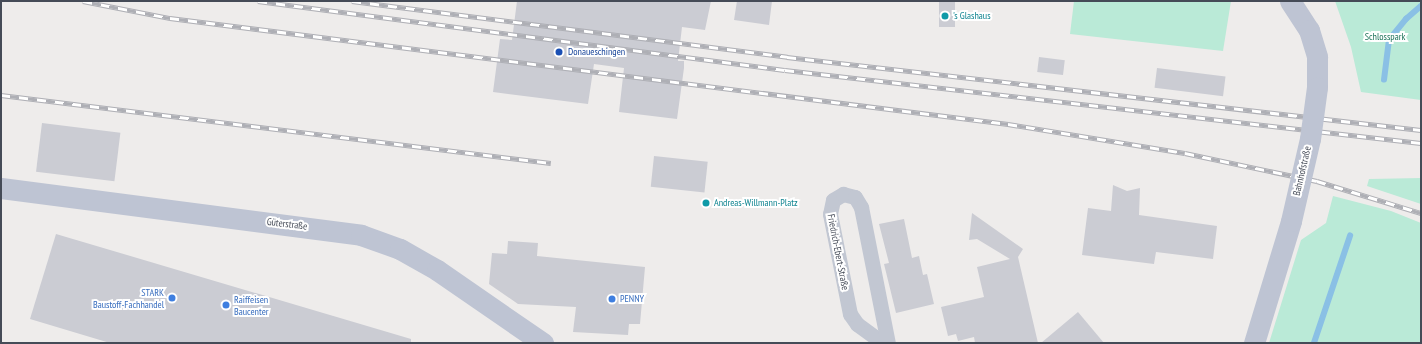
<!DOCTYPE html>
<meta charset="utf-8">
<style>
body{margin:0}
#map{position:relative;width:1422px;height:344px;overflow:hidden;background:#eeeceb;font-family:"PT Sans Narrow",sans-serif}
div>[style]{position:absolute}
.green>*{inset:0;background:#baead7}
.stream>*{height:5.5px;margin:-2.75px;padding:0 2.75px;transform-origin:2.75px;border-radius:2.75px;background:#8ac0e5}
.building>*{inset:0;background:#cbccd3;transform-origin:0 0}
.street>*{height:15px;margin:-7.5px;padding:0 7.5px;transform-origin:7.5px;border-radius:7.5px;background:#c2c7d2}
.secondary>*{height:21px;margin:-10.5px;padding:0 10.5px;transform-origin:10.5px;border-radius:10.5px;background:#bec4d3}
.rail>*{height:4.5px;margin-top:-2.25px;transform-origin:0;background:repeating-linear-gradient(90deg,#fff 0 9px,#aeafb5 0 18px);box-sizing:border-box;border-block:1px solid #aeafb5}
.secondary-bridge>*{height:21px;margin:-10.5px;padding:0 10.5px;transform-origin:10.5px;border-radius:10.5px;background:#bec4d3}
.dots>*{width:11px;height:11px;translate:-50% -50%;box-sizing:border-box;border:2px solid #fff;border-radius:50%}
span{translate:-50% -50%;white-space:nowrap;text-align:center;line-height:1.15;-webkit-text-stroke:4px #fff;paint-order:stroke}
.culture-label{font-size:10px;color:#0d838f}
.left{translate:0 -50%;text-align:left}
.park-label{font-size:10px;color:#1c7258}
.transit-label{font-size:10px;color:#164399}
.street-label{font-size:10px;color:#454b57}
.shop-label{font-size:10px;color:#366cbe}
.right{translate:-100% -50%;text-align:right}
.frame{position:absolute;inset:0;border:2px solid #454b57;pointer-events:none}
</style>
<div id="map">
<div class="green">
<i style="clip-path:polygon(1074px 1px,1231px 1px,1223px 51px,1070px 34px)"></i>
<i style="clip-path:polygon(1335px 1px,1421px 1px,1421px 100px,1361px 92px,1351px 47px)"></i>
<i style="clip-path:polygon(1421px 178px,1421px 204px,1367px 186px,1369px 179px)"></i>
<i style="clip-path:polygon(1333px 196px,1391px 211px,1421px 223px,1421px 343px,1269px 343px,1301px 240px,1326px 223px)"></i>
</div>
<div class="stream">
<i style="left:1384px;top:80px;width:40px;rotate:-82.9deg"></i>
<i style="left:1389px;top:40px;width:27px;rotate:-51deg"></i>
<i style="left:1406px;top:19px;width:20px;rotate:-41deg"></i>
<i style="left:1314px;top:343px;width:113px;rotate:-71.4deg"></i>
</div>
<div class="building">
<i style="clip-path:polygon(517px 1px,711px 1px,705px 30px,682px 27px,678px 61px,684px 61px,684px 68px,677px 119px,619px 112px,624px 68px,594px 64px,588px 104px,493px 92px,500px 39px,512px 40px)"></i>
<i style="clip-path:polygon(737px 1px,772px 1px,769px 25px,734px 20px)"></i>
<i style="left:939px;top:1px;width:16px;height:26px"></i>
<i style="left:1039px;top:57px;width:26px;height:15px;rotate:7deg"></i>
<i style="left:1157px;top:68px;width:69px;height:20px;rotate:7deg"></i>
<i style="left:42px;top:123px;width:79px;height:49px;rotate:7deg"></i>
<i style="left:654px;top:156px;width:54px;height:31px;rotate:6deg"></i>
<i style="clip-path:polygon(1113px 185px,1127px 191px,1140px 188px,1139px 215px,1217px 226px,1213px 259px,1156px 252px,1154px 264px,1082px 255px,1088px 208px,1111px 211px)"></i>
<i style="clip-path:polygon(972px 213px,1023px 249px,1018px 257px,1038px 343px,975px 343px,974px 337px,958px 341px,956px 334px,948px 336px,941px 307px,984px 297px,977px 267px,1010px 259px,977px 239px,969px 240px)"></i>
<i style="clip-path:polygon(904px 219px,912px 258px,919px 256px,923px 275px,927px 274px,934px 304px,896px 313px,884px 264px,889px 263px,879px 224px)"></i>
<i style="clip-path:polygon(56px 234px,411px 339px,411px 343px,110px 343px,30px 319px)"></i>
<i style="clip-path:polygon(508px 241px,538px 243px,537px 256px,645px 267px,640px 324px,629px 324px,628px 335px,573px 332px,576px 307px,518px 304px,489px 284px,492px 253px,507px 254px)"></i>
<i style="clip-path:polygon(1078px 312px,1104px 343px,1041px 343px)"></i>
</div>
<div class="street">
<i style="left:883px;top:343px;width:32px;rotate:-144deg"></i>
<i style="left:857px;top:324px;width:12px;rotate:-125deg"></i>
<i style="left:850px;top:314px;width:102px;rotate:-101.3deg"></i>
<i style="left:830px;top:214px;width:14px;rotate:-78deg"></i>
<i style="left:833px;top:200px;width:12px;rotate:-31deg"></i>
<i style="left:843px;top:194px;width:12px;rotate:14deg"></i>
<i style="left:855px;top:197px;width:12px;rotate:59deg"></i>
<i style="left:861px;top:207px;width:139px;rotate:78.8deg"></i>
</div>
<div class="secondary">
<i style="left:1290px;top:1px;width:35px;rotate:57deg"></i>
<i style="left:1309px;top:30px;width:28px;rotate:73deg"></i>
<i style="left:1317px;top:57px;width:30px;rotate:90deg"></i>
<i style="left:1px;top:188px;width:363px;rotate:7.4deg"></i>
<i style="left:361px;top:235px;width:41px;rotate:19.7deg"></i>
<i style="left:400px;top:249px;width:43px;rotate:29.6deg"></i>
<i style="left:437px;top:270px;width:129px;rotate:34.6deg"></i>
<i style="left:1254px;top:343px;width:127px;rotate:-73.1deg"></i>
</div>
<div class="rail">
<i style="left:83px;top:1px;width:89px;rotate:11.1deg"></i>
<i style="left:170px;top:18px;width:845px;rotate:7.21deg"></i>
<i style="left:1008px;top:124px;width:179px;rotate:9.3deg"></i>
<i style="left:1185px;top:153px;width:135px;rotate:12deg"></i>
<i style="left:1317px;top:181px;width:109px;rotate:17.1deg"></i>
<i style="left:258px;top:1px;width:531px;rotate:7.46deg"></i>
<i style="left:785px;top:70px;width:640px;rotate:6.55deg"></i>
<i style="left:352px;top:1px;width:439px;rotate:7.3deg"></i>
<i style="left:787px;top:57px;width:638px;rotate:6.57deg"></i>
<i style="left:1px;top:95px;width:554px;rotate:7.05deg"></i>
</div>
<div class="secondary-bridge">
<i style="left:1291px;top:221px;width:84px;rotate:-77deg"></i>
<i style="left:1310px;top:139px;width:52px;rotate:-82.3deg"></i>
</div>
<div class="dots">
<i style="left:945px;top:16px;background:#0f9aa8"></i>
<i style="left:559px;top:52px;background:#1a4fb4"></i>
<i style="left:706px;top:203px;background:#0f9aa8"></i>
<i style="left:172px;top:298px;background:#3f7fe0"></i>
<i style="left:612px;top:299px;background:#3f7fe0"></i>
<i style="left:226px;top:305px;background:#3f7fe0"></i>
</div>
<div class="culture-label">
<span class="left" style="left:953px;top:16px">'s Glashaus</span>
<span class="left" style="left:714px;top:203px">Andreas-Willmann-Platz</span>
</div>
<div class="park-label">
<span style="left:1385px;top:37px">Schlosspark</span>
</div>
<div class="transit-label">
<span class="left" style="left:568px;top:52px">Donaueschingen</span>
</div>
<div class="street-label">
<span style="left:1302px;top:171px;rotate:-77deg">Bahnhofstraße</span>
<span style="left:287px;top:224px;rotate:7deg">Güterstraße</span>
<span style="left:838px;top:252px;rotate:79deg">Friedrich-Ebert-Straße</span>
</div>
<div class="shop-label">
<span class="right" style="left:164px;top:298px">STARK<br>Baustoff-Fachhandel</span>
<span class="left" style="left:234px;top:305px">Raiffeisen<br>Baucenter</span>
<span class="left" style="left:620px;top:299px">PENNY</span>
</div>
<div class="frame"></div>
</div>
